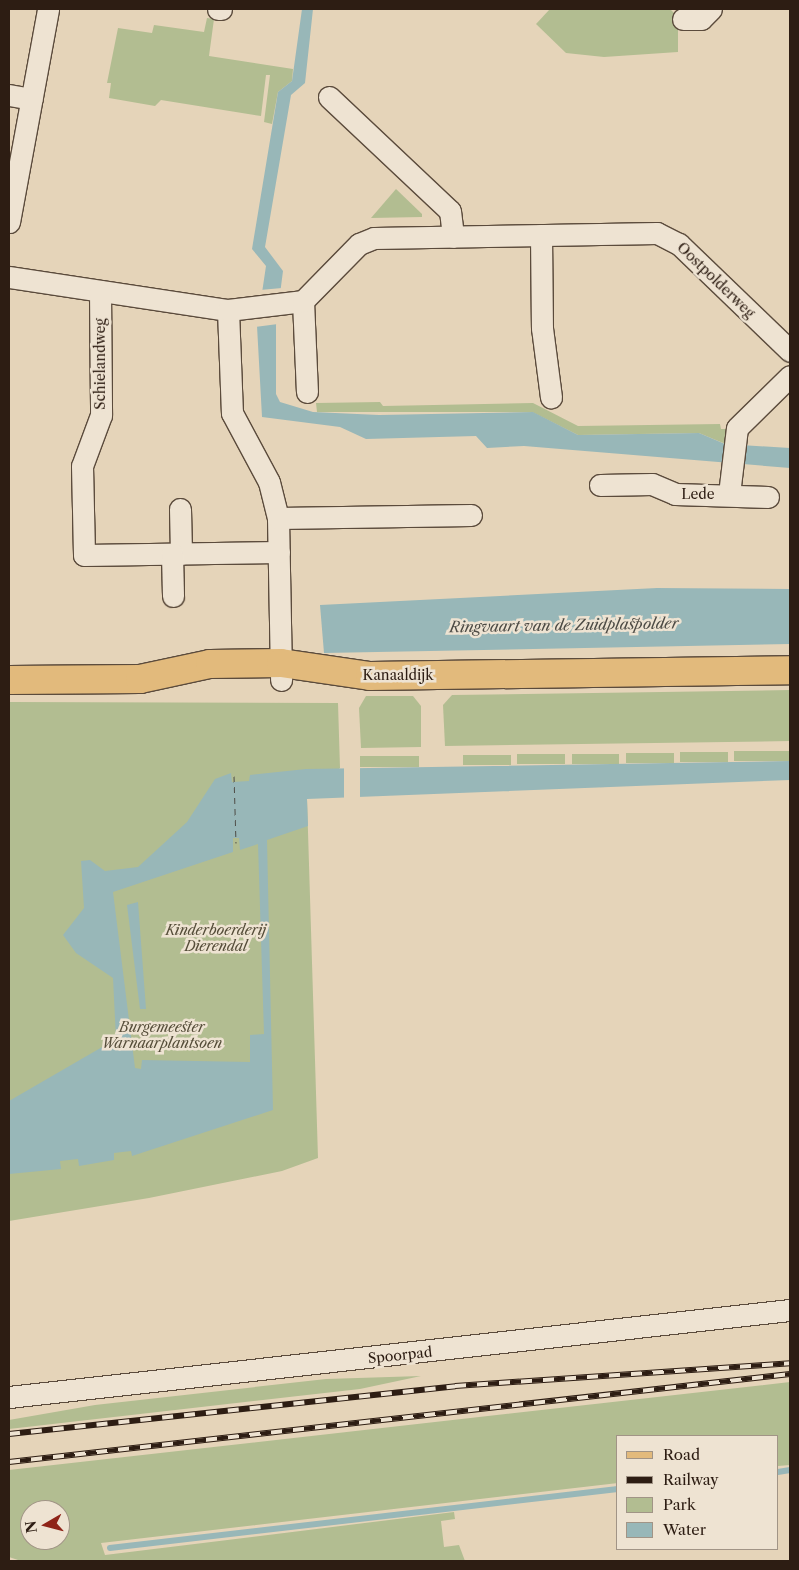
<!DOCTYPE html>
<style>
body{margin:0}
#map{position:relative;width:799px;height:1570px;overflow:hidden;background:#e5d4b9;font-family:"Libre Caslon Text",serif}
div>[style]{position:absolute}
.green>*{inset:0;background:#b2bd91;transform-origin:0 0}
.water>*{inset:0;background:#98b7b8}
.pier>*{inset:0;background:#e5d4b9;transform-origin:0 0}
.stream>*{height:5.5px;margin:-2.75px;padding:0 2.75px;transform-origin:2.75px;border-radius:2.75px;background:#98b7b8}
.ferry>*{height:1px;margin-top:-0.5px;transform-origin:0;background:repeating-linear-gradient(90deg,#4d4b45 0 6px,transparent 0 11px)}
.roads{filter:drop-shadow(1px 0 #5b4b3c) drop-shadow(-1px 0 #5b4b3c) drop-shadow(0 1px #5b4b3c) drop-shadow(0 -1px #5b4b3c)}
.minor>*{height:21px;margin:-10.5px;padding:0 10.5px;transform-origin:10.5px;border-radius:10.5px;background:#eee3d2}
.major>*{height:28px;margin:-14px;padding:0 14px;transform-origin:14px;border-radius:14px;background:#e2ba7c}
.rail>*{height:5.5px;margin-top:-2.75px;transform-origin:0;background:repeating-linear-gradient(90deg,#eee3d2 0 11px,#2d1d13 0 22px);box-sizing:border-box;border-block:1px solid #2d1d13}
span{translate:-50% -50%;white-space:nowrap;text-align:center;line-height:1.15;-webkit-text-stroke:5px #eee3d2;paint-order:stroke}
.street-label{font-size:14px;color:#2d1d13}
.park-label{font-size:14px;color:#554d39;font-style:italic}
.water-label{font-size:15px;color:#4d4b45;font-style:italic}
.frame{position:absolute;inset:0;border:10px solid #2d1d13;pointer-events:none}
.legend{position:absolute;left:616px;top:1435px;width:162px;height:115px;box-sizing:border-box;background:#eee3d2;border:1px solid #a19486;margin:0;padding:6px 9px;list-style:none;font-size:15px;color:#2d1d13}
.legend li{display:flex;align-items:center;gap:10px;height:25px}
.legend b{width:25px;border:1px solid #a19486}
.north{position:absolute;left:20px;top:1500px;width:50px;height:50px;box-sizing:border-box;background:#eee3d2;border:1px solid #a19486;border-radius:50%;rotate:262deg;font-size:14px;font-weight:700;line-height:20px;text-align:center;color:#2d1d13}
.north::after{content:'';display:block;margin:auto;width:18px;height:22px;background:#8f2418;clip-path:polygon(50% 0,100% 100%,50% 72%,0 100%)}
</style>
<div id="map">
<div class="green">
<i style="clip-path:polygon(550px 9px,670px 9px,678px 17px,678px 52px,604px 57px,566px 53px,536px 24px)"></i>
<i style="clip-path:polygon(207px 18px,214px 19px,209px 56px,293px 69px,292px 81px,278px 92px,272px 124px,264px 122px,270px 75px,266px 75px,261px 116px,161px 100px,155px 106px,109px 98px,111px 83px,107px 83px,118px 28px,152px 33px,154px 25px,204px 32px)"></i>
<i style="clip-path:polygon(396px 189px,422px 214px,422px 217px,371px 218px)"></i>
<i style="clip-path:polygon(380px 402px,383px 406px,533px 403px,578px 426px,720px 424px,721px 429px,727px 429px,728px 445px,699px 433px,578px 435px,532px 412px,317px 412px,316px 403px)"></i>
<i style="clip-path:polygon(790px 690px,790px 741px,445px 746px,443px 705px,452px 695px)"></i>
<i style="clip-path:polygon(366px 696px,413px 696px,421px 706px,421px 747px,361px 748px,359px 708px)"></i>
<i style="clip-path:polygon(9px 702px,338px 703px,340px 768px,307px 799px,318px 1158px,282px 1171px,149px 1198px,9px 1221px)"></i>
<i style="left:734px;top:751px;width:56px;height:10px"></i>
<i style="left:680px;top:752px;width:48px;height:10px"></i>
<i style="left:626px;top:753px;width:48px;height:10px"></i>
<i style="left:565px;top:754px;width:10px;height:48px;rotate:90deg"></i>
<i style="left:572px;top:754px;width:47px;height:10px"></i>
<i style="left:511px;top:755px;width:10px;height:48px;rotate:90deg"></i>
<i style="left:419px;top:756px;width:11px;height:59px;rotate:90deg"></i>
<i style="clip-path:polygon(421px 1376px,360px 1389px,9px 1429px,9px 1420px,95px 1405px,326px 1379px)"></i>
<i style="clip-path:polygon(evenodd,790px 1382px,790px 1465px,778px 1466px,778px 1436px,618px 1436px,618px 1483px,101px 1543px,105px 1555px,454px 1512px,455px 1519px,441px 1521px,444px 1547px,459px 1545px,465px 1561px,21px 1561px,9px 1557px,9px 1470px,790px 1382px,30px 1510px,60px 1510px,60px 1540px,30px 1540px,30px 1510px)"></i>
</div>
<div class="water">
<i style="clip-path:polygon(302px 9px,313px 9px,305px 83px,291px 95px,265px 247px,283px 271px,276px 325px,276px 394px,280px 402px,313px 412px,379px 415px,533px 412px,578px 435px,699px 433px,725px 444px,790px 448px,790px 468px,524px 446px,487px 448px,476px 436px,366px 439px,340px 427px,262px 417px,257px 326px,266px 266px,252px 249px,278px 92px,292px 81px)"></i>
<i style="clip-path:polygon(657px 588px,790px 589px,790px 644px,324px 653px,320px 605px)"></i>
<i style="clip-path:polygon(evenodd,790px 761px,790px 780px,307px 799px,308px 826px,267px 840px,273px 1110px,132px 1156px,131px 1151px,114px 1153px,114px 1160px,79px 1166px,78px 1159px,60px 1161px,61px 1169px,9px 1174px,9px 1101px,116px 1039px,113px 978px,76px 953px,63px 935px,84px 908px,81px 861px,90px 860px,105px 871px,138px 867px,187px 822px,215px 779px,231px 773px,232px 782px,249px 781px,250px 775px,306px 769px,790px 761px,233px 838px,239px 838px,240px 850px,258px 844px,264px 1034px,250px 1035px,250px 1062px,142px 1060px,141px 1069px,135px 1068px,113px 892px,233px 852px,233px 838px)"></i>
<i style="clip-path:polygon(138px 902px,146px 1009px,140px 1009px,127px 905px)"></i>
</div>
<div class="pier">
<i style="clip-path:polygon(282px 288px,278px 324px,255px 327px,260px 290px)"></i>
<i style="left:344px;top:765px;width:16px;height:33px"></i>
</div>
<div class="stream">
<i style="left:778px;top:1472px;width:12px;rotate:-9deg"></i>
<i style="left:110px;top:1548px;width:511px;rotate:-6.62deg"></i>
</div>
<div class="ferry">
<i style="left:234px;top:776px;width:67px;rotate:88.3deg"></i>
</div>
<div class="roads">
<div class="minor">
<i style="left:218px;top:9px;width:3px"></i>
<i style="left:683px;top:19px;width:18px"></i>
<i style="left:701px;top:19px;width:14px;rotate:-45deg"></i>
<i style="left:9px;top:95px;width:23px;rotate:10deg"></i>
<i style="left:329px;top:97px;width:166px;rotate:43.3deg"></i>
<i style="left:450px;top:211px;width:26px;rotate:83deg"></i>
<i style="left:9px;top:222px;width:217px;rotate:-79.6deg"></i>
<i style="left:541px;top:235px;width:93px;rotate:89.4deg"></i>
<i style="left:542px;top:328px;width:70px;rotate:82.6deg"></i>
<i style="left:9px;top:277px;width:221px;rotate:8.6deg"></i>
<i style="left:228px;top:310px;width:103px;rotate:87.8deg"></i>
<i style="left:232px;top:413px;width:78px;rotate:61.8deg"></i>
<i style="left:269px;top:482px;width:37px;rotate:76deg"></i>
<i style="left:278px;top:518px;width:162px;rotate:88.9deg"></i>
<i style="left:100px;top:291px;width:124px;rotate:89.5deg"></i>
<i style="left:101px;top:415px;width:54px;rotate:110.4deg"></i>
<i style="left:82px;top:466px;width:89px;rotate:88.7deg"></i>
<i style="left:84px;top:555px;width:195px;rotate:-0.9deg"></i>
<i style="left:303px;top:301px;width:91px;rotate:87.5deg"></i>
<i style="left:228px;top:310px;width:76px;rotate:-6.8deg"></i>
<i style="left:303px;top:301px;width:80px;rotate:-45.5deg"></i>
<i style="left:359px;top:244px;width:16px;rotate:-22deg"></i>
<i style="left:374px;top:238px;width:283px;rotate:-1deg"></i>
<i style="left:657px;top:233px;width:25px;rotate:27deg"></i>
<i style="left:679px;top:244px;width:154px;rotate:43.9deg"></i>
<i style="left:600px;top:485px;width:52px;rotate:-1.1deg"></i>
<i style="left:652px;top:484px;width:25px;rotate:23deg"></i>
<i style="left:675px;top:494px;width:93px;rotate:1.8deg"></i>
<i style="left:729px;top:494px;width:66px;rotate:-83.1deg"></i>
<i style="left:737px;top:428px;width:74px;rotate:-44.5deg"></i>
<i style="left:180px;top:509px;width:45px;rotate:88.7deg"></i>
<i style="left:278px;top:518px;width:193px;rotate:-0.9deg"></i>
<i style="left:172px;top:554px;width:42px;rotate:88.6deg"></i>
<i style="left:9px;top:1397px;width:786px;rotate:-6.36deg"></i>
</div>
<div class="major">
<i style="left:9px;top:680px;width:131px;rotate:-0.4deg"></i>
<i style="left:140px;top:679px;width:72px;rotate:-12.1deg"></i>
<i style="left:210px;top:664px;width:71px;rotate:-0.8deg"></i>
<i style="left:281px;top:663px;width:90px;rotate:8.3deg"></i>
<i style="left:370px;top:676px;width:420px;rotate:-0.8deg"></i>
</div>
</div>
<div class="rail">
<i style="left:9px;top:1434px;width:449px;rotate:-6.1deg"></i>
<i style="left:455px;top:1386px;width:336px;rotate:-3.9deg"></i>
<i style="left:9px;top:1462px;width:786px;rotate:-6.43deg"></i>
</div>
<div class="street-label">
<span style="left:716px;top:280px;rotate:44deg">Oostpolderweg</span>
<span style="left:100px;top:364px;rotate:-90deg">Schielandweg</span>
<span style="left:698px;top:494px">Lede</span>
<span style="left:398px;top:675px">Kanaaldijk</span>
<span style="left:400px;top:1355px;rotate:-6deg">Spoorpad</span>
</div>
<div class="park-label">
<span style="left:216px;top:938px">Kinderboerderij<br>Dierendal</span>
<span style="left:162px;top:1035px">Burgemeester<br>Warnaarplantsoen</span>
</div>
<div class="water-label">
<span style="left:564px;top:625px;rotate:-1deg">Ringvaart van de Zuidplaspolder</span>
</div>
<div class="frame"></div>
<ul class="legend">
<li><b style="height:6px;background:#e2ba7c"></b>Road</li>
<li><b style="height:6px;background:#2d1d13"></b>Railway</li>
<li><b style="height:14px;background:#b2bd91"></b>Park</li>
<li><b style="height:14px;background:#98b7b8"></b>Water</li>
</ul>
<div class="north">N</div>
</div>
